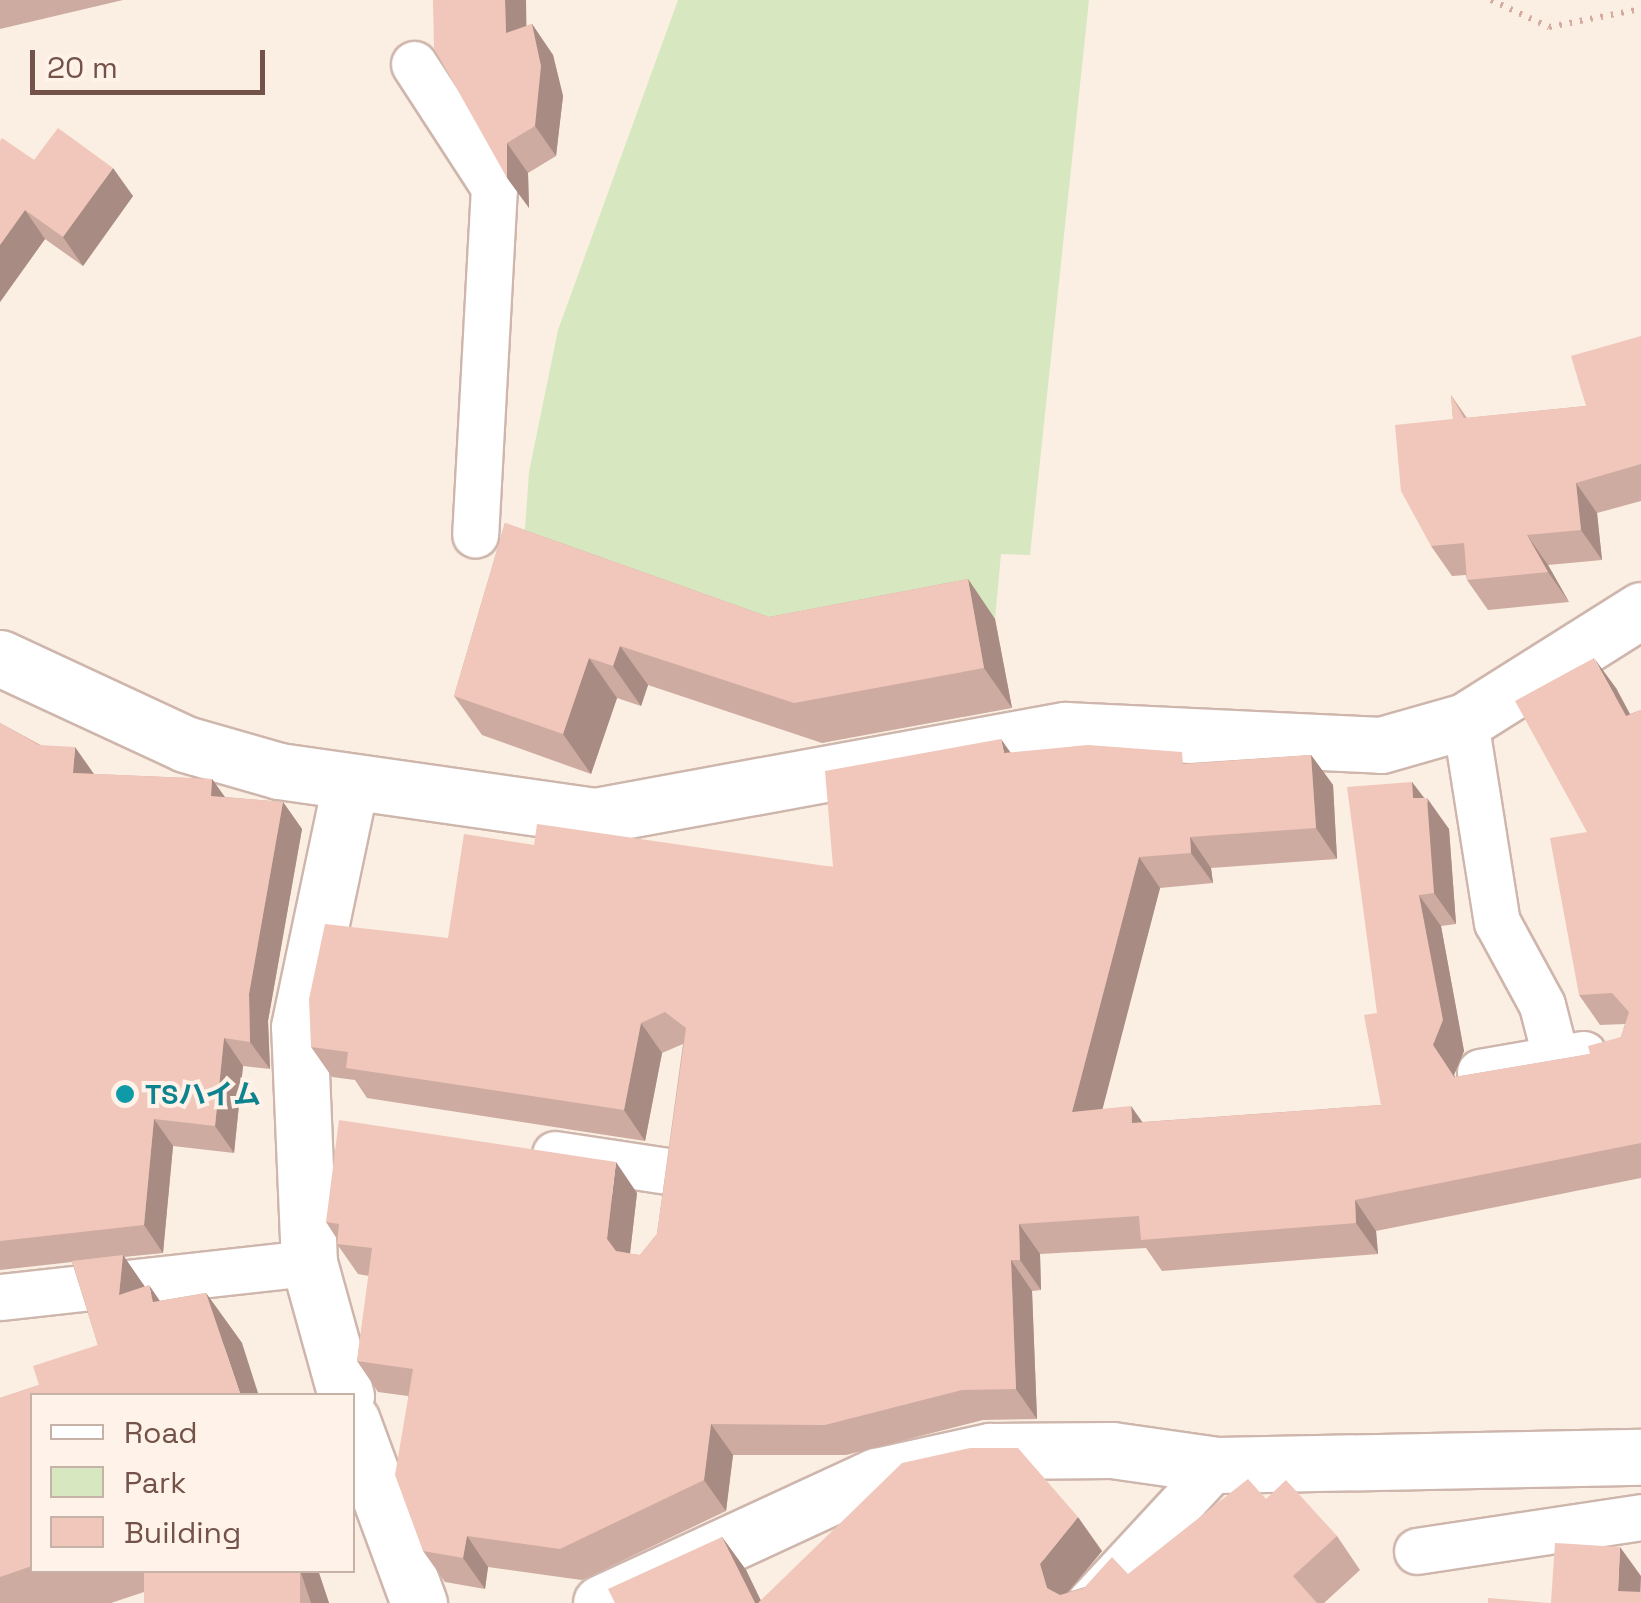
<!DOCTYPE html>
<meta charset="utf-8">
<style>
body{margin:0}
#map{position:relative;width:1641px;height:1603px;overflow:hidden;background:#fbeee2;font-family:"Space Grotesk","Noto Sans JP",sans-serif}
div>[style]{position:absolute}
.green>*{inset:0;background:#d7e8c1}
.path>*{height:6px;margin-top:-3px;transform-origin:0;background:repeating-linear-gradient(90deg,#d4ab9e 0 2.5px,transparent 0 10.5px)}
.roads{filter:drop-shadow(2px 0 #ceb6ac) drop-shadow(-2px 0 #ceb6ac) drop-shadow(0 2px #ceb6ac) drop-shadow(0 -2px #ceb6ac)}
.lane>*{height:45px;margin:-22.5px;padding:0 22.5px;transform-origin:22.5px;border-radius:22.5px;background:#fff}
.street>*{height:55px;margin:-27.5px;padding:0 27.5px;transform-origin:27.5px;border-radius:27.5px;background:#fff}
.wall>*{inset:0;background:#ceaba0}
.shaded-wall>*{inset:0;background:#a88b82}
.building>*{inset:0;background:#f0c7ba;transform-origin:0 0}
.dots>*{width:28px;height:28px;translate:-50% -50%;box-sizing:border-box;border:5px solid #fff2e8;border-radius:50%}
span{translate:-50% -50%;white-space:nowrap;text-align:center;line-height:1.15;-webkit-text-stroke:8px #fff2e8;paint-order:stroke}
.culture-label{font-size:28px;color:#0d838f;font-weight:700}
.left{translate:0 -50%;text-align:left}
.legend{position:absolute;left:30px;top:1393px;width:325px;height:180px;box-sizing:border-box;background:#fff2e8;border:2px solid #c7b2a8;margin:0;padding:12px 18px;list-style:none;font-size:30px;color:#725249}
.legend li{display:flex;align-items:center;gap:20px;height:50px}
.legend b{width:50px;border:2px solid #c7b2a8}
.scale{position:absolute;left:30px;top:50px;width:235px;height:45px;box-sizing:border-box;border:5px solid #725249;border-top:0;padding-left:12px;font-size:30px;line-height:35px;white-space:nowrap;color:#725249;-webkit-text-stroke:8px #fff2e8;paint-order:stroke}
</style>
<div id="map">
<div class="green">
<i style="clip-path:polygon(678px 0,1089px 0,1030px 555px,1001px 554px,995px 619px,797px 656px,523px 557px,529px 472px,558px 330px)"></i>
</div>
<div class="path">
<i style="left:1491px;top:0;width:64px;rotate:25deg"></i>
<i style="left:1549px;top:27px;width:94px;rotate:-11.1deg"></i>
</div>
<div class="roads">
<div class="lane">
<i style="left:414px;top:64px;width:147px;rotate:57deg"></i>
<i style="left:494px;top:187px;width:348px;rotate:93.1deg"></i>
<i style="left:1465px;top:721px;width:204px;rotate:81deg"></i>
<i style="left:1497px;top:922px;width:94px;rotate:61.5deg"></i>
<i style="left:1542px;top:1005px;width:56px;rotate:75.5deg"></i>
<i style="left:1480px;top:1072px;width:105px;rotate:-9.9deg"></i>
<i style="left:555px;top:1154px;width:113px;rotate:8.6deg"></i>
<i style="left:0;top:1297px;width:311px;rotate:-6.3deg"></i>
<i style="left:1417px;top:1551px;width:227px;rotate:-8.6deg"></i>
<i style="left:1089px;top:1603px;width:188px;rotate:-47.2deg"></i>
</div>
<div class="street">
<i style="left:0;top:658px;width:204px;rotate:24.9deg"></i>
<i style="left:185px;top:744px;width:98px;rotate:16deg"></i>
<i style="left:279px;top:771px;width:319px;rotate:8.1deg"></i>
<i style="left:595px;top:816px;width:478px;rotate:-10.4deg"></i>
<i style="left:1065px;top:730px;width:316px;rotate:2.7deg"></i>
<i style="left:1381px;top:745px;width:87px;rotate:-15.9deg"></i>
<i style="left:1465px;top:721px;width:208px;rotate:-32.2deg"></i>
<i style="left:346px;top:1396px;width:138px;rotate:-105.5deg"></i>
<i style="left:309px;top:1263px;width:236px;rotate:-92.4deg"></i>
<i style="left:299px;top:1027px;width:248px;rotate:-78.1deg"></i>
<i style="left:352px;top:1421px;width:194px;rotate:69.8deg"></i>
<i style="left:601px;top:1603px;width:303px;rotate:-24.8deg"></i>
<i style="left:876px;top:1476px;width:117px;rotate:-12.4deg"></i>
<i style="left:990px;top:1451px;width:122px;rotate:-0.5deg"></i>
<i style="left:1112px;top:1450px;width:106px;rotate:8.1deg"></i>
<i style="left:1217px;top:1465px;width:424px;rotate:-1.1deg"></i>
</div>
</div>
<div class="wall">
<i style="clip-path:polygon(0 0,123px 0,0 29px)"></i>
<i style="clip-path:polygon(433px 0,526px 0,526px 26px,532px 24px,553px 55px,563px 96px,556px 156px,528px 173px,529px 208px)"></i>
<i style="clip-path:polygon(0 141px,34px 160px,133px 196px,83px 266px,45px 239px,0 302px)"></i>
<i style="clip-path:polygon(1641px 336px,1641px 501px,1597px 513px,1602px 560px,1548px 565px,1569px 602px,1488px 610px,1467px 580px,1466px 575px,1452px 576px,1431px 546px,1453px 419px,1451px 395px,1467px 418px,1586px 406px)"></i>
<i style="clip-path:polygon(505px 523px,769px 617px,968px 579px,995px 619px,1012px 708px,822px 743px,648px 685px,641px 706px,617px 698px,591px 774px,482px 735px,454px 696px)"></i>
<i style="clip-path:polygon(1616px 688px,1630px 714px,1641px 710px,1641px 1178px,1376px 1231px,1378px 1254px,1162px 1271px,1146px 1248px,1040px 1254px,1041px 1290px,1032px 1291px,1037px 1419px,983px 1420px,846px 1455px,733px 1455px,726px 1511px,582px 1580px,488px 1567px,485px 1589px,445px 1582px,423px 1551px,408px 1396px,378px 1392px,357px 1361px,369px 1276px,358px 1274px,337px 1244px,337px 1239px,326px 1222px,637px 1193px,630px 1254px,640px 1255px,657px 1234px,683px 1044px,662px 1053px,645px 1141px,367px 1098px,355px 1080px,332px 1077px,311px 1047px,448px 938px,534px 845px,833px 867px,1011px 753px,1190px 763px,1311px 755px,1333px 785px,1337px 859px,1211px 868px,1213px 883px,1160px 888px,1102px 1109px,1143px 1122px,1381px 1105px,1377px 1013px,1412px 782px,1449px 829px,1456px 924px,1441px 926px,1464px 1051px,1454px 1075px,1455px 1077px,1590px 1054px,1621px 1037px,1625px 1024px,1600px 1025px,1579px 995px,1587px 832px)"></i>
<i style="clip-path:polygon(0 723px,94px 774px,212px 779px,225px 797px,283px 802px,302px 829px,268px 1021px,270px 1069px,243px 1066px,234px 1153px,173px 1146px,163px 1253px,124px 1257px,145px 1287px,159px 1301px,206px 1293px,242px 1343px,32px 1396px,32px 1570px,318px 1570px,329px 1603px,155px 1603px,150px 1590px,111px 1603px,0 1603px,0 1398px,39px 1385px,98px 1345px,72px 1262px,0 1270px)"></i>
<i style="clip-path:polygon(1266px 1499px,1337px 1536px,1360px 1570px,1324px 1603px,615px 1603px,722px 1537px,746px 1570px,761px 1601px,1102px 1551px,1068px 1592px,1128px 1574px)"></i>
</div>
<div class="shaded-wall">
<i style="clip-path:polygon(505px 0,526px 0,527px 63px,506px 33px)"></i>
<i style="clip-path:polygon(532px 24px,553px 55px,563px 96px,556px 156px,535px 126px)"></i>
<i style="clip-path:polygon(507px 143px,528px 173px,529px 208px,507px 178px)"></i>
<i style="clip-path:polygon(113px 168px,133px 196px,83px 266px,63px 237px)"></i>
<i style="clip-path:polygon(25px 210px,45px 239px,0 302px,0 245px)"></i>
<i style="clip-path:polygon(1576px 483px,1597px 513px,1602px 560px,1581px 530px)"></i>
<i style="clip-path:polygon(1527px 535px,1548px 565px,1569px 602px,1548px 572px)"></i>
<i style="clip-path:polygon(968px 579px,995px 619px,1012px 708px,984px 668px)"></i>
<i style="clip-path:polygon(620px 646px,648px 685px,641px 706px,613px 666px)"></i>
<i style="clip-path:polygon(589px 658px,617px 698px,591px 774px,563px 734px)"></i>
<i style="clip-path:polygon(1594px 658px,1616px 688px,1641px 735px,1626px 716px)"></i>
<i style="clip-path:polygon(1001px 739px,1023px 770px,1004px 753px)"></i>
<i style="clip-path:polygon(75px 747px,94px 774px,73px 773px)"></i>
<i style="clip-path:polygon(1311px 755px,1333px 785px,1337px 859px,1316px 828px)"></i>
<i style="clip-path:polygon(212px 779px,231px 806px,211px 796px)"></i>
<i style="clip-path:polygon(1412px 782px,1428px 804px,1427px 798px,1449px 829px,1456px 924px,1434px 893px,1413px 798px)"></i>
<i style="clip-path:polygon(283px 802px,302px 829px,268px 1021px,270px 1069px,250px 1042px,249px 994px)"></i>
<i style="clip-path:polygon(1190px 837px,1211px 868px,1213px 883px,1191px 853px)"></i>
<i style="clip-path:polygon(1139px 857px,1160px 888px,1094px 1142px,1072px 1112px)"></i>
<i style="clip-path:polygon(1419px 895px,1441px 926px,1464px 1051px,1454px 1075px,1475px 1108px,1433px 1045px)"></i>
<i style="clip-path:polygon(641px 1023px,662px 1053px,645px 1141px,624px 1110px)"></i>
<i style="clip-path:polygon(224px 1038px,243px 1066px,234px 1153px,215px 1126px)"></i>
<i style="clip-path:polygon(1131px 1106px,1153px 1137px,1132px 1123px)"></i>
<i style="clip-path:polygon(154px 1119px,173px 1146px,163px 1253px,144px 1225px)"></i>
<i style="clip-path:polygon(616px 1162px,637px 1193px,628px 1270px,607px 1239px)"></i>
<i style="clip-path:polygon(1355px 1200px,1376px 1231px,1378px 1254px,1356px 1223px)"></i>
<i style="clip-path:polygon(1019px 1224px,1040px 1254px,1041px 1290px,1020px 1260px)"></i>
<i style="clip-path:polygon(123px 1255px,152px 1297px,149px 1285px,184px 1336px,119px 1295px)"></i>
<i style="clip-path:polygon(1011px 1260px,1032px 1291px,1037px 1419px,1016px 1389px)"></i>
<i style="clip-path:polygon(206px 1293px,242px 1343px,259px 1396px,241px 1396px)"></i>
<i style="clip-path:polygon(711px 1424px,733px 1455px,726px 1511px,704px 1480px)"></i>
<i style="clip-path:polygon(1078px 1517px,1102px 1551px,1063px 1598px,1047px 1588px,1040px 1564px)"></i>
<i style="clip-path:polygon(467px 1536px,488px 1567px,485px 1589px,463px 1558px)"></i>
<i style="clip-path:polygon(722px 1537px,746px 1570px,762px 1603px,755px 1603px)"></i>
<i style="clip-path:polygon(1620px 1547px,1641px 1576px,1640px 1603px,1618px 1591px)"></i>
<i style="clip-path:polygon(300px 1570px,318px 1570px,329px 1603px,311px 1603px)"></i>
</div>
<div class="building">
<i style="clip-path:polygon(433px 0,505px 0,506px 33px,532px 24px,541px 66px,535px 126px,507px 143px,507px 178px,434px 48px)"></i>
<i style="clip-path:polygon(58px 128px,113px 168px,63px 237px,25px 210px,0 245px,0 141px,2px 138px,34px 160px)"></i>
<i style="clip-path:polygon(1641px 336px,1641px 464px,1576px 483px,1581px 530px,1527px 535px,1548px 572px,1467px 580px,1464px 543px,1431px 546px,1401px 491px,1395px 425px,1453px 419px,1451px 395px,1464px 418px,1586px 406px,1571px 356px)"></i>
<i style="clip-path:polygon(505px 523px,769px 617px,968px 579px,984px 668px,794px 703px,620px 646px,613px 666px,589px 658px,563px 734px,454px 696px)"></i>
<i style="clip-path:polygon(1594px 658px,1626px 716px,1641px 710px,1641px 1143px,1355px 1200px,1356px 1223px,1141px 1240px,1139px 1216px,1019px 1224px,1020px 1260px,1011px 1260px,1016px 1389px,962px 1390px,825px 1425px,711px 1424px,704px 1480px,560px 1549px,467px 1536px,463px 1558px,423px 1551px,395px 1475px,413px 1369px,357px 1361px,372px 1248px,337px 1244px,339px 1224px,326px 1222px,339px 1120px,616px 1162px,607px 1239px,616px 1251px,640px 1255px,657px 1234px,686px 1028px,665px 1012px,641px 1023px,624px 1110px,346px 1068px,348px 1052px,311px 1047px,309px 999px,325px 924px,448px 938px,464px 834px,534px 845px,537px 824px,833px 867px,825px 771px,1001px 739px,1004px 753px,1088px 745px,1182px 752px,1183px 764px,1311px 755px,1316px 828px,1190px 837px,1191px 853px,1139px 857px,1072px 1112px,1131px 1106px,1132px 1123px,1381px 1105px,1364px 1015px,1377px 1013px,1347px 787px,1412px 782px,1413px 798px,1427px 798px,1434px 893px,1419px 895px,1443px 1020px,1433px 1045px,1454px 1077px,1590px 1054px,1588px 1046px,1621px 1037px,1629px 1012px,1612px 993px,1579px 995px,1550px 838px,1587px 832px,1515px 701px)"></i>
<i style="clip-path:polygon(0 723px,39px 745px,75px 747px,73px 773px,212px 779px,211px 796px,283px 802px,249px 994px,250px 1042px,224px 1038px,215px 1126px,154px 1119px,144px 1225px,0 1241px)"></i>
<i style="clip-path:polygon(123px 1255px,119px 1295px,149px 1285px,153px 1302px,206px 1293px,241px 1396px,32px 1396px,32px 1566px,0 1577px,0 1398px,39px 1385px,33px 1366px,98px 1345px,72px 1261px)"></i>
<i style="clip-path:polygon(970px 1448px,1018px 1448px,1078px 1517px,1040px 1564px,1047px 1588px,1060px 1595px,1084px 1588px,1112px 1557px,1128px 1574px,1248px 1479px,1266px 1499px,1286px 1480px,1337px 1536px,1293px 1576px,1317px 1603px,758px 1603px,902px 1463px)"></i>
<i style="clip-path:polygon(722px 1537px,755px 1603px,615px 1603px,608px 1589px)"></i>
<i style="clip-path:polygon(1555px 1543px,1620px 1547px,1618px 1591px,1641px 1592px,1641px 1603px,1551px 1603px)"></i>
<i style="left:144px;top:1570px;width:156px;height:35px"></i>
<i style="clip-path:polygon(1488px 1598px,1549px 1603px,1488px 1603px)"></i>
</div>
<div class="dots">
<i style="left:125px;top:1094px;background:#0f9aa8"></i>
</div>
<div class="culture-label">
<span class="left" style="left:145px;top:1094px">TSハイム</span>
</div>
<ul class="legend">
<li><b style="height:12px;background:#fff"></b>Road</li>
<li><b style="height:28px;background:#d7e8c1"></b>Park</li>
<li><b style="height:28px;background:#f0c7ba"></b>Building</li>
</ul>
<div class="scale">20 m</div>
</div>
